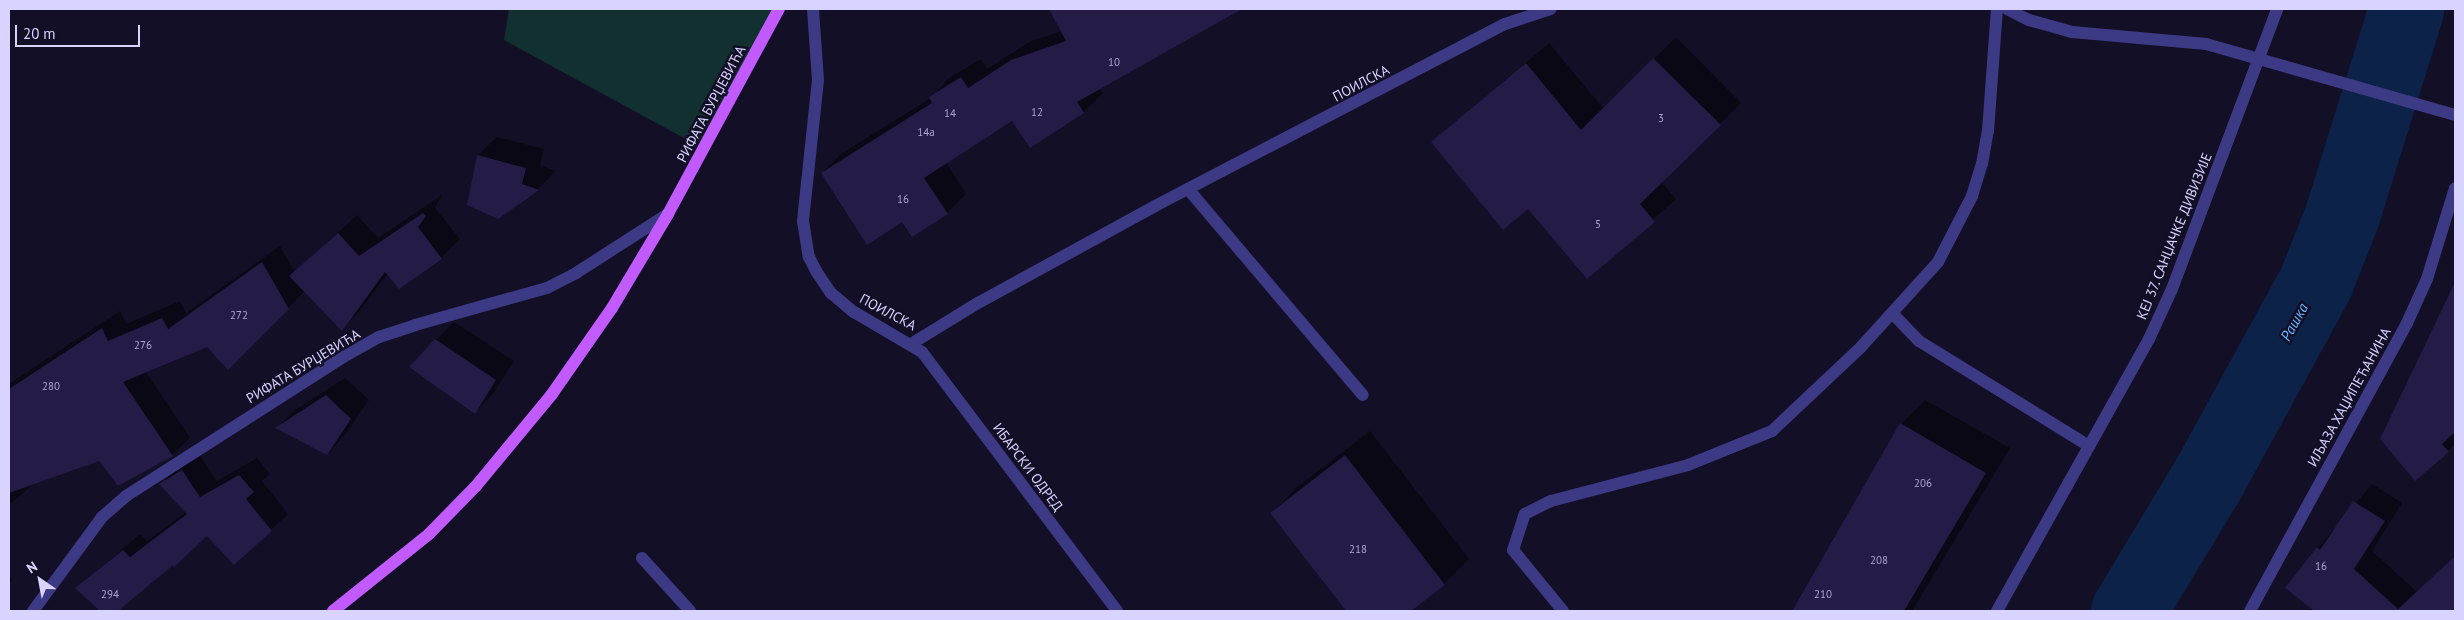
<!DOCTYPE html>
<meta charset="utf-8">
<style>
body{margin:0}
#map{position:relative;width:2464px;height:620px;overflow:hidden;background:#130f26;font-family:"PT Sans",sans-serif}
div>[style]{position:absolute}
.green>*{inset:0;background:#12302f}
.shadow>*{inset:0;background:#0007}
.river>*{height:75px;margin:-37.5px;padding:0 37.5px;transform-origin:37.5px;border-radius:37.5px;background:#0c2248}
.building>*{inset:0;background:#241b47}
.minor>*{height:12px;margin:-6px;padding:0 6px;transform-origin:6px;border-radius:6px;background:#3d3a85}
.major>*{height:12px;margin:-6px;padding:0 6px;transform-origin:6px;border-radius:6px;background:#c25bff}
span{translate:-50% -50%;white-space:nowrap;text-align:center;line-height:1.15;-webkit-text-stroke:5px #130f26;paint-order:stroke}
.number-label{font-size:11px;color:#aca6d1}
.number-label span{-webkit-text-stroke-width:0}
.street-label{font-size:14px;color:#d9d4ff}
.water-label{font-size:15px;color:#62b6ff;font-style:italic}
.frame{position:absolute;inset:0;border:10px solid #d9d4ff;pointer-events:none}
.north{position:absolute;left:15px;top:555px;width:50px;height:50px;-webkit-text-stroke:4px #130f26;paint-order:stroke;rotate:327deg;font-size:14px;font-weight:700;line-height:20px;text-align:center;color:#d9d4ff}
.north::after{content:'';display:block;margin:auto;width:18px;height:22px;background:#d9d4ff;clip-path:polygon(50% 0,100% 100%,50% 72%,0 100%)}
.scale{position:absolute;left:15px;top:25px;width:125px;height:22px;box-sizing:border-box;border:2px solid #d9d4ff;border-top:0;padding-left:6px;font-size:15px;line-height:18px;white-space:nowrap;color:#d9d4ff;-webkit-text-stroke:4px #130f26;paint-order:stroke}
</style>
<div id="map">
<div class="green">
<i style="clip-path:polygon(509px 9px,779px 9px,704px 149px,504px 40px)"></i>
</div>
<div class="shadow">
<i style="clip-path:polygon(1061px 9px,1239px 9px,1099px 88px,1103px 93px,1084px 112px,1031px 147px,1013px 119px,946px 162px,966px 194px,947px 213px,902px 220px,822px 173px,841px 154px,931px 98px,949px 78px,981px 59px,987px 69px,1031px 41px,1062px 31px,1054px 16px)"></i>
<i style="clip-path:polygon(1676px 37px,1741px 103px,1661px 182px,1676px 199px,1587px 278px,1528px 208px,1432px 142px,1549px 43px,1604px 109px)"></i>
<i style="clip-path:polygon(497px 137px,544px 149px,540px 165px,556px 171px,538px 189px,498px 218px,478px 155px)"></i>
<i style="clip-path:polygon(442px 195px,435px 208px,460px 239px,441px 258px,400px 287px,388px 273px,360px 311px,342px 329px,305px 291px,228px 368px,207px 346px,145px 371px,190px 438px,172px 455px,100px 460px,36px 482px,9px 505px,9px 384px,120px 311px,126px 324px,180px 301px,186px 313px,280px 246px,295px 272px,357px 215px,378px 238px)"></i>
<i style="clip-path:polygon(2455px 289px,2455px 445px,2415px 479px,2450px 294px)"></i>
<i style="clip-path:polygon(454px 322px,514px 361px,493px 394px,475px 412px,436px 340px)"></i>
<i style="clip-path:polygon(345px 378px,369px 400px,345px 435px,327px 454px,277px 428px,295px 410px)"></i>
<i style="clip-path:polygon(1925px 400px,2010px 448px,1912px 611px,1792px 611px,1901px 424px)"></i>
<i style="clip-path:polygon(1370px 431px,1469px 559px,1444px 584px,1409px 611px,1347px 611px,1272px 513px,1296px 488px)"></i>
<i style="clip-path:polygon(199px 454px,217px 481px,257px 458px,270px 474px,262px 481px,288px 514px,271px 530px,207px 534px,116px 611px,102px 611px,77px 588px,140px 534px,147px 541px,186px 512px,161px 484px,178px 468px)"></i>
<i style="clip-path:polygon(2372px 484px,2402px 503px,2372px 551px,2417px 592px,2455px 556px,2455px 611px,2310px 611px,2318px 548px)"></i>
<i style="clip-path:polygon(9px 574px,12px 580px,9px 584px)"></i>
</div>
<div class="river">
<i style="left:2128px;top:611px;width:159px;rotate:-58.9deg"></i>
<i style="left:2210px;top:475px;width:221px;rotate:-61.3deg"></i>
<i style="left:2316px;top:281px;width:71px;rotate:-68.5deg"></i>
<i style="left:2342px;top:215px;width:216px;rotate:-72.7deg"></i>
</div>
<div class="building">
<i style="clip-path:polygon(1049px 9px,1242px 9px,1077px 102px,1084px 113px,1030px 148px,1012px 121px,924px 178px,948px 214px,912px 237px,902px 222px,867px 245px,821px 173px,932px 103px,929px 97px,961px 77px,968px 88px,1011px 60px,1066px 41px)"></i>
<i style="clip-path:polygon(1653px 58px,1721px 125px,1640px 204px,1655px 222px,1587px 279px,1528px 209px,1503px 230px,1431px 142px,1526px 63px,1581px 130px)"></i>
<i style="clip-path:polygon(477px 155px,526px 168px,522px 184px,539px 190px,498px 219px,467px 205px)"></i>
<i style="clip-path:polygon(423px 213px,426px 216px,418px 227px,442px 259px,399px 289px,385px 272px,342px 331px,289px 276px,338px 233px,359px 256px)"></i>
<i style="clip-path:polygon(262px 262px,289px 309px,228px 370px,207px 347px,123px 382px,173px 456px,118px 486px,99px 461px,9px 493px,9px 389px,102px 328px,108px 341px,162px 318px,168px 329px)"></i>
<i style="clip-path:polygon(2455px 282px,2455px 432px,2442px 444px,2449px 452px,2415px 481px,2380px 439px)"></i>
<i style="clip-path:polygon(435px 339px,496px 380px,475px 414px,409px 367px)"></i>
<i style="clip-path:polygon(326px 395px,351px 419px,327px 455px,275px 428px)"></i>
<i style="clip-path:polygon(1900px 423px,1986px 473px,1904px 611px,1792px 611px)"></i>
<i style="clip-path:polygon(1345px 455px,1445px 585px,1411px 611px,1346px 611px,1270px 513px)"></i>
<i style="clip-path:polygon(182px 470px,200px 497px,239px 475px,254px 492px,246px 499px,272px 531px,234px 565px,207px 536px,174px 567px,173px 565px,118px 611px,100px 611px,75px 588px,123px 550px,130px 557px,187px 514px,159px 484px)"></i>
<i style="clip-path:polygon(2353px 501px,2385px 521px,2354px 569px,2398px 609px,2455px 556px,2455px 611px,2314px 611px,2285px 588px,2317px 547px,2320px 550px)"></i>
</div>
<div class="minor">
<i style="left:813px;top:9px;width:71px;rotate:86deg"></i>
<i style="left:818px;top:80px;width:142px;rotate:96.1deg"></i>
<i style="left:803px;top:221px;width:36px;rotate:81deg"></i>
<i style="left:809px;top:257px;width:16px;rotate:63deg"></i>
<i style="left:816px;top:271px;width:27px;rotate:56deg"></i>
<i style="left:831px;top:293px;width:30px;rotate:40deg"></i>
<i style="left:854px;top:312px;width:79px;rotate:30.5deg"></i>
<i style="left:922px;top:352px;width:324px;rotate:53deg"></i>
<i style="left:2007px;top:9px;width:25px;rotate:27deg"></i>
<i style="left:2029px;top:20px;width:45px;rotate:15.6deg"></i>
<i style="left:2072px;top:32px;width:135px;rotate:5.1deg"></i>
<i style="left:2206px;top:44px;width:259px;rotate:15.9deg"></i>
<i style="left:1188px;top:189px;width:270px;rotate:49.7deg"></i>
<i style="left:1892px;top:313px;width:39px;rotate:46deg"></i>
<i style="left:1919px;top:341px;width:200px;rotate:31.7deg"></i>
<i style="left:911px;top:344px;width:79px;rotate:-31.5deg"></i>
<i style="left:978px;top:303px;width:202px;rotate:-28.7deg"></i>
<i style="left:1155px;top:206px;width:394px;rotate:-27.5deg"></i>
<i style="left:1505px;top:24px;width:48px;rotate:-18.1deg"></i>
<i style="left:642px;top:558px;width:72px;rotate:47.8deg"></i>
<i style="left:33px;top:611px;width:117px;rotate:-53.7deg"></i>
<i style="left:102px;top:517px;width:32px;rotate:-41deg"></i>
<i style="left:126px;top:496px;width:258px;rotate:-32.6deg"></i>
<i style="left:343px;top:357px;width:41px;rotate:-29.1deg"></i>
<i style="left:379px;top:337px;width:38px;rotate:-18deg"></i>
<i style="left:415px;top:325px;width:137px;rotate:-15.7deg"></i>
<i style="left:547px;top:288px;width:33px;rotate:-27deg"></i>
<i style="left:576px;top:273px;width:109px;rotate:-32.7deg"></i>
<i style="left:1563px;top:611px;width:79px;rotate:-129.3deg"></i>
<i style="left:1513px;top:550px;width:38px;rotate:-72deg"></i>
<i style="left:1525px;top:514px;width:29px;rotate:-27deg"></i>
<i style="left:1551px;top:501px;width:142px;rotate:-14.7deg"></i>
<i style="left:1688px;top:465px;width:91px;rotate:-22deg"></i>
<i style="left:1772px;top:431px;width:122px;rotate:-43.3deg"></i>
<i style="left:1861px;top:347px;width:115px;rotate:-47.8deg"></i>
<i style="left:1938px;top:262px;width:74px;rotate:-62.7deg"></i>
<i style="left:1972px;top:196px;width:34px;rotate:-73deg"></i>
<i style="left:1982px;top:164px;width:34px;rotate:-80deg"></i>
<i style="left:1988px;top:131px;width:122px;rotate:-85.8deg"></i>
<i style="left:1997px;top:611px;width:312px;rotate:-60.8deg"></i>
<i style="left:2149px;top:339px;width:55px;rotate:-65.3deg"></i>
<i style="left:2172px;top:289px;width:299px;rotate:-69.4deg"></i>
<i style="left:2250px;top:611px;width:328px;rotate:-61.4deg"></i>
<i style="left:2407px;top:323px;width:48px;rotate:-65.6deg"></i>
<i style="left:2427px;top:279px;width:95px;rotate:-72.9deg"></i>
</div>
<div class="major">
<i style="left:333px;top:611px;width:123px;rotate:-38.7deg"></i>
<i style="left:429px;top:534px;width:67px;rotate:-45.6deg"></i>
<i style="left:476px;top:486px;width:119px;rotate:-50.4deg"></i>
<i style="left:552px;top:394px;width:105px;rotate:-55.1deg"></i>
<i style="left:612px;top:308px;width:109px;rotate:-59.2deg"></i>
<i style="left:668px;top:214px;width:233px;rotate:-61.6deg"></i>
</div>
<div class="number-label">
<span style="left:1114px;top:62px">10</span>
<span style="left:1037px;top:112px">12</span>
<span style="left:950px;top:113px">14</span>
<span style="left:1661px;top:118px">3</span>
<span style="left:926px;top:132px">14a</span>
<span style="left:903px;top:199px">16</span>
<span style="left:1598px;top:224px">5</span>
<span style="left:239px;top:315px">272</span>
<span style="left:143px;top:345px">276</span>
<span style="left:51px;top:386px">280</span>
<span style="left:1923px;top:483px">206</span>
<span style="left:1358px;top:549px">218</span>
<span style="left:1879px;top:560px">208</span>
<span style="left:2321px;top:566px">16</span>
<span style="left:110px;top:594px">294</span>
<span style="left:1823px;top:594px">210</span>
</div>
<div class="street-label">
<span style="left:1361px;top:83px;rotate:-28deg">ПОИЛСКА</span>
<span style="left:711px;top:104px;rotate:-62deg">РИФАТА БУРЏЕВИЋА</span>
<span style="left:2174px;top:236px;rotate:-68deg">КЕЈ 37. САНЏАЧКЕ ДИВИЗИЈЕ</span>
<span style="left:888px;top:312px;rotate:28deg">ПОИЛСКА</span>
<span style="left:303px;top:366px;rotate:-31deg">РИФАТА БУРЏЕВИЋА</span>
<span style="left:2349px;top:397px;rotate:-61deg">ИЉАЗА ХАЏИПЕЋАНИНА</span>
<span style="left:1028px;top:467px;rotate:53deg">ИБАРСКИ ОДРЕД</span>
</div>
<div class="water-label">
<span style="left:2294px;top:322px;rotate:-61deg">Рашка</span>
</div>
<div class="frame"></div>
<div class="north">N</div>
<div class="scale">20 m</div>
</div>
